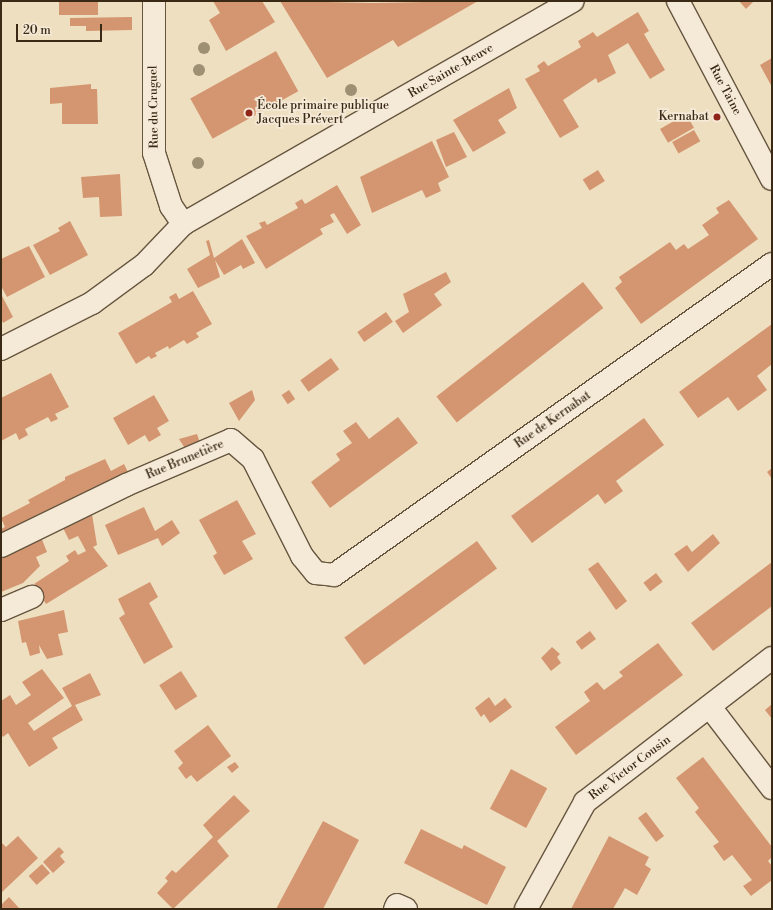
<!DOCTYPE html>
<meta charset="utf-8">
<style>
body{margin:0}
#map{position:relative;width:773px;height:910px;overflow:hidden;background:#efdfc1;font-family:"Libre Bodoni",serif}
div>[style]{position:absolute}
.building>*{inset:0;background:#d49670;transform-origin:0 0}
.roads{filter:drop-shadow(1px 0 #665640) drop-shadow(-1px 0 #665640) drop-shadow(0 1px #665640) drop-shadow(0 -1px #665640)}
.minor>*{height:22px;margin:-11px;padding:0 11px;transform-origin:11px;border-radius:11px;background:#f5ead7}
.trees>*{width:12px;height:12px;margin:-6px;border-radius:50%;background:#9e9073}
.dots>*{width:11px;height:11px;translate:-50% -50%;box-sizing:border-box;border:2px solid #f5ead7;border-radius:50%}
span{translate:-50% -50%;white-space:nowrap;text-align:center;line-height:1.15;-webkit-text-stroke:3.5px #f5ead7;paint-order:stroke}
.street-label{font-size:12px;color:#392915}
.poi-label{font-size:12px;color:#392915}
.left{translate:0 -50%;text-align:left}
.right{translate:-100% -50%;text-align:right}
.frame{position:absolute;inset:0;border:2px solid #392915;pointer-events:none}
.scale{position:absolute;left:16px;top:24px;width:86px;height:18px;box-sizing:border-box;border:2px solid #392915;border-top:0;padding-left:5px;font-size:12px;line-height:14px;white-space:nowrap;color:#392915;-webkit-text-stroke:3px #f5ead7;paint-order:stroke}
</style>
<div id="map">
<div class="building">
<i style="left:59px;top:1px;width:39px;height:14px"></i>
<i style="clip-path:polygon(213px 1px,262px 1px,275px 22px,226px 51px,209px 20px,220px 13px)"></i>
<i style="clip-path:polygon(280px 1px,373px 3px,478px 1px,398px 47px,393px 40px,327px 78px)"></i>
<i style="clip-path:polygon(739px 1px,754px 1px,746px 9px)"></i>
<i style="clip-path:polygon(638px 12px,649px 31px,644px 34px,665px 70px,650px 79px,628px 43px,608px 55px,616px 73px,598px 83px,596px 78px,563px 100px,579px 127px,560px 138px,525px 79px,540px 71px,537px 66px,544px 61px,548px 66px,581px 47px,578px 41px,593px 32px,597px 37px)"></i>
<i style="clip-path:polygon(132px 17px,132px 30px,86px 31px,86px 26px,70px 26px,70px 18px)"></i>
<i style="left:276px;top:51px;width:46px;height:98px;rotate:61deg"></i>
<i style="clip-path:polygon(772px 58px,772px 87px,760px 65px)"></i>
<i style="clip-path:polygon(91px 84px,91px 89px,97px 89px,98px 124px,62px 124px,62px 103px,50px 104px,50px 88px)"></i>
<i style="clip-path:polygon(509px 88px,517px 108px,498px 120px,506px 133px,473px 152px,453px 120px)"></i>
<i style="left:686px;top:114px;width:16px;height:30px;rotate:60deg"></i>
<i style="left:694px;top:130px;width:13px;height:25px;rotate:61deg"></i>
<i style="clip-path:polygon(454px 132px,467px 157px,446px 167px,436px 140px)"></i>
<i style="clip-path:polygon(432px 141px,449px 177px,438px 183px,441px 191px,426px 198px,422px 190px,372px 213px,360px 177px)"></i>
<i style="left:598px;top:170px;width:13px;height:18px;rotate:58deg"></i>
<i style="clip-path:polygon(120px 174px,122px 216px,100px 217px,99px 197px,83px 198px,81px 177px)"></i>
<i style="clip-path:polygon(337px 185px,361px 225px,347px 234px,334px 213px,330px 215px,334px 222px,320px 229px,323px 234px,266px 269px,246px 236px,262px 228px,259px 223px,265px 221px,267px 225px,298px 208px,295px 203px,302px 199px,305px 204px)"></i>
<i style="clip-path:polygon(729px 200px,758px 239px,641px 324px,615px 288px,622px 282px,619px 277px,670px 242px,676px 250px,684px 244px,688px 249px,709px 235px,702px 225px,719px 213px,716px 208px)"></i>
<i style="clip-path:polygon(70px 221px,88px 255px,50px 275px,33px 245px,60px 231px,58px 228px)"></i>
<i style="clip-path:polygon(242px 239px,255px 263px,243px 269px,241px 265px,224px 275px,215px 260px,220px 277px,198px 288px,187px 269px,210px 255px,206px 241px,209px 240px,214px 258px)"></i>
<i style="clip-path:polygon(29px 246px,45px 277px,7px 297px,1px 286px,1px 259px)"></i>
<i style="clip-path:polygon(446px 272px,451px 282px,434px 294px,442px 305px,403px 333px,395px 321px,409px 312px,403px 294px)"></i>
<i style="left:583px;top:282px;width:33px;height:186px;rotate:52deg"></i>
<i style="clip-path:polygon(193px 291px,212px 324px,196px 333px,199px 337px,187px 344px,184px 340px,169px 349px,168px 346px,155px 353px,157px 356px,151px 359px,149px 356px,136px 364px,118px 333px,172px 302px,169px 297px,176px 293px,179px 299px)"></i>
<i style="clip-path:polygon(1px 294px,13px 317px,3px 323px,1px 318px)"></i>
<i style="left:386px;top:312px;width:12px;height:35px;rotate:55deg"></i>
<i style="clip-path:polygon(772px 324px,772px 364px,757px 376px,767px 390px,738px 411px,728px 397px,698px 418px,679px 392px)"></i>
<i style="left:331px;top:358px;width:14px;height:38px;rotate:54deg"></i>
<i style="clip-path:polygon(51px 373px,69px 407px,55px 414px,58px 419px,51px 422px,48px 417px,25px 429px,28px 435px,19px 440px,16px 433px,1px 441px,1px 398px)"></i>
<i style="clip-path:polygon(252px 390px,255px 400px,239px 421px,229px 403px)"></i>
<i style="left:289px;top:390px;width:11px;height:9px;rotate:56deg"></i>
<i style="clip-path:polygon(154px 395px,169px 421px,157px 428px,161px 435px,149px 442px,145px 435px,128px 445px,113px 418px)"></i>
<i style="clip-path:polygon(398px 417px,418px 443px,330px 508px,311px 482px,340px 460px,336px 454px,352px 443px,343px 431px,356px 422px,369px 439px)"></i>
<i style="clip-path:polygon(644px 418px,664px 445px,616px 481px,623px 491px,605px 504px,598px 494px,532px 543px,511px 516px)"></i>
<i style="clip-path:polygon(197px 434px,201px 446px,186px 450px,179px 439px)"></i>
<i style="clip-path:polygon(105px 459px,111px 471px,124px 464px,130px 476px,1px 541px,1px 529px,5px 527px,1px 518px,30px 503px,28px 500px,65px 480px,65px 477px)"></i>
<i style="clip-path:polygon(772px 468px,772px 479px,767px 472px)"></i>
<i style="clip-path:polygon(237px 500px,256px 534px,242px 541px,253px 559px,224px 575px,213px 556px,217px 553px,199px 520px)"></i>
<i style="clip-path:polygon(144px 507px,155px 531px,172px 520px,180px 533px,162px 546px,158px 538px,118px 555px,105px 525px)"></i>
<i style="clip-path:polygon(91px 508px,97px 545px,93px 547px,108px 566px,46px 604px,34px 584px,69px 561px,66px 556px,75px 550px,78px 555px,86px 551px,78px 536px,69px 540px,61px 524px)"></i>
<i style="clip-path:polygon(713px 534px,720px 543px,688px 572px,674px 554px,687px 545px,692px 552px)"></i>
<i style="clip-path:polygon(41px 537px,47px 552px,36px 557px,40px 566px,23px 583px,1px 592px,1px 553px)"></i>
<i style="left:477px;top:541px;width:34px;height:164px;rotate:54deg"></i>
<i style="clip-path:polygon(598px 562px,627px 601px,616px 610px,588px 569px)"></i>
<i style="clip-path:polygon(772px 562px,772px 606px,713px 651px,691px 623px)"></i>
<i style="left:656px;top:573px;width:11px;height:16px;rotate:52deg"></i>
<i style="clip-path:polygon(150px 582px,158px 597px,149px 603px,173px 647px,144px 664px,119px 618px,125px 614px,118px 599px)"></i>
<i style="clip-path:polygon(64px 610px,68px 632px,58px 634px,63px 655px,47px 659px,39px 645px,40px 653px,30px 656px,26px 642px,22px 643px,18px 621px)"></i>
<i style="left:590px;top:631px;width:10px;height:18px;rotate:53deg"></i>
<i style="clip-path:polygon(658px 643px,683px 675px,576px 755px,555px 727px,590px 701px,584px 692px,597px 682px,604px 690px,623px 676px,619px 672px)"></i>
<i style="clip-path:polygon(552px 647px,560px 654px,557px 657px,561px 663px,551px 671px,541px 658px)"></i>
<i style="clip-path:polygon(42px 669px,64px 698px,28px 723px,34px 731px,72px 706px,62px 688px,90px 673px,101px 695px,75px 705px,83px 720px,52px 738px,58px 748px,29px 767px,8px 733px,3px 737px,1px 734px,1px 701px,10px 695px,16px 705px,31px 695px,22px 682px)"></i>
<i style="left:181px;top:671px;width:30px;height:26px;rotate:57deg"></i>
<i style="clip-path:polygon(489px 697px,495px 706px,505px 698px,512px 707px,490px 723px,484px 714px,481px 717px,475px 708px)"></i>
<i style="clip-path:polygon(772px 704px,772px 719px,765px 710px)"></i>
<i style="clip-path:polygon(208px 725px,231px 756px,197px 782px,191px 775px,186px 779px,178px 768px,183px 763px,174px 751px)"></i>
<i style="clip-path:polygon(703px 757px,772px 847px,772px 857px,768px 861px,772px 866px,772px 880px,751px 896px,743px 886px,752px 880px,732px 855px,724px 861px,713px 846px,719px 842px,695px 812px,699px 808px,676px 778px)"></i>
<i style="clip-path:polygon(235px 762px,239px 767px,232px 773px,227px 767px)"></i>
<i style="left:511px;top:769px;width:41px;height:45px;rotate:28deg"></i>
<i style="clip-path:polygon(234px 795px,250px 811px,217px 841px,229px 856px,173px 909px,157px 893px,168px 881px,165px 878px,172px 870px,176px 873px,213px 837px,203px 825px)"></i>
<i style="left:646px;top:812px;width:30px;height:10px;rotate:53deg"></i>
<i style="clip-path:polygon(323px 821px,359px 840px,323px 909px,276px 909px)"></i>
<i style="clip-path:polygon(421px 829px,462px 849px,464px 845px,506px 867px,487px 905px,404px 863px)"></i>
<i style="clip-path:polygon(18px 836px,38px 858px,1px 893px,1px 842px,6px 847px)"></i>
<i style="clip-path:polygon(609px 836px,649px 857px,645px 865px,651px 869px,637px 895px,625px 888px,613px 909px,571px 909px)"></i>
<i style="clip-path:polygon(59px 847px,64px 852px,60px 856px,65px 862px,53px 873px,43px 862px)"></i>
<i style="left:42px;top:864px;width:12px;height:18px;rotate:48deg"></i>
<i style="clip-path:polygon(9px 897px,19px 908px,19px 909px,1px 909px,1px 905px)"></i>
</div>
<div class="roads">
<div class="minor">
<i style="left:154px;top:1px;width:152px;rotate:90deg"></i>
<i style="left:154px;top:153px;width:56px;rotate:72.2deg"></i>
<i style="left:171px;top:206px;width:22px;rotate:56deg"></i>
<i style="left:678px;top:1px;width:201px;rotate:62.2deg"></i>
<i style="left:1px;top:349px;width:102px;rotate:-26.8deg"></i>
<i style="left:92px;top:303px;width:64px;rotate:-36.2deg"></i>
<i style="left:144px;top:265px;width:57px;rotate:-46.4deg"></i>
<i style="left:183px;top:224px;width:449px;rotate:-29.8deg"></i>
<i style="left:1px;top:546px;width:139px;rotate:-26deg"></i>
<i style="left:126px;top:485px;width:114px;rotate:-23.2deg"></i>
<i style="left:231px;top:440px;width:29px;rotate:41deg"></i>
<i style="left:253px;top:459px;width:109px;rotate:63.2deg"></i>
<i style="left:302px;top:556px;width:22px;rotate:51deg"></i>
<i style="left:316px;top:573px;width:18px;rotate:6deg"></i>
<i style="left:334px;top:575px;width:537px;rotate:-35.38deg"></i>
<i style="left:1px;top:610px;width:34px;rotate:-23deg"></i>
<i style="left:710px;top:707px;width:102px;rotate:52.6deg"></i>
<i style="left:395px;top:909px;width:4px;rotate:-63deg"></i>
<i style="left:397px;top:905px;width:10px;rotate:24deg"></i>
<i style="left:526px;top:909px;width:122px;rotate:-61.1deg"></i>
<i style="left:585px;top:802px;width:236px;rotate:-37.6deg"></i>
</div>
</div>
<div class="trees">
<i style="left:204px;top:48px"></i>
<i style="left:199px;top:70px"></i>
<i style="left:351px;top:90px"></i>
<i style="left:198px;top:163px"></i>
</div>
<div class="dots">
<i style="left:249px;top:113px;background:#8f2418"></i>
<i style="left:717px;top:117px;background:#8f2418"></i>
</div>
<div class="street-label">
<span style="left:451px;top:71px;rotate:-30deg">Rue Sainte-Beuve</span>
<span style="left:725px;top:90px;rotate:62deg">Rue Taine</span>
<span style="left:154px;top:107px;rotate:-91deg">Rue du Cruguel</span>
<span style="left:553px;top:420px;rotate:-35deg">Rue de Kernabat</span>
<span style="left:185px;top:460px;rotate:-23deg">Rue Brunetière</span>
<span style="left:630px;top:768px;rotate:-37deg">Rue Victor Cousin</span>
</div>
<div class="poi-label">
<span class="left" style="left:257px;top:113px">École primaire publique<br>Jacques Prévert</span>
<span class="right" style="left:709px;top:117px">Kernabat</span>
</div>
<div class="frame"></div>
<div class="scale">20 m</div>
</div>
